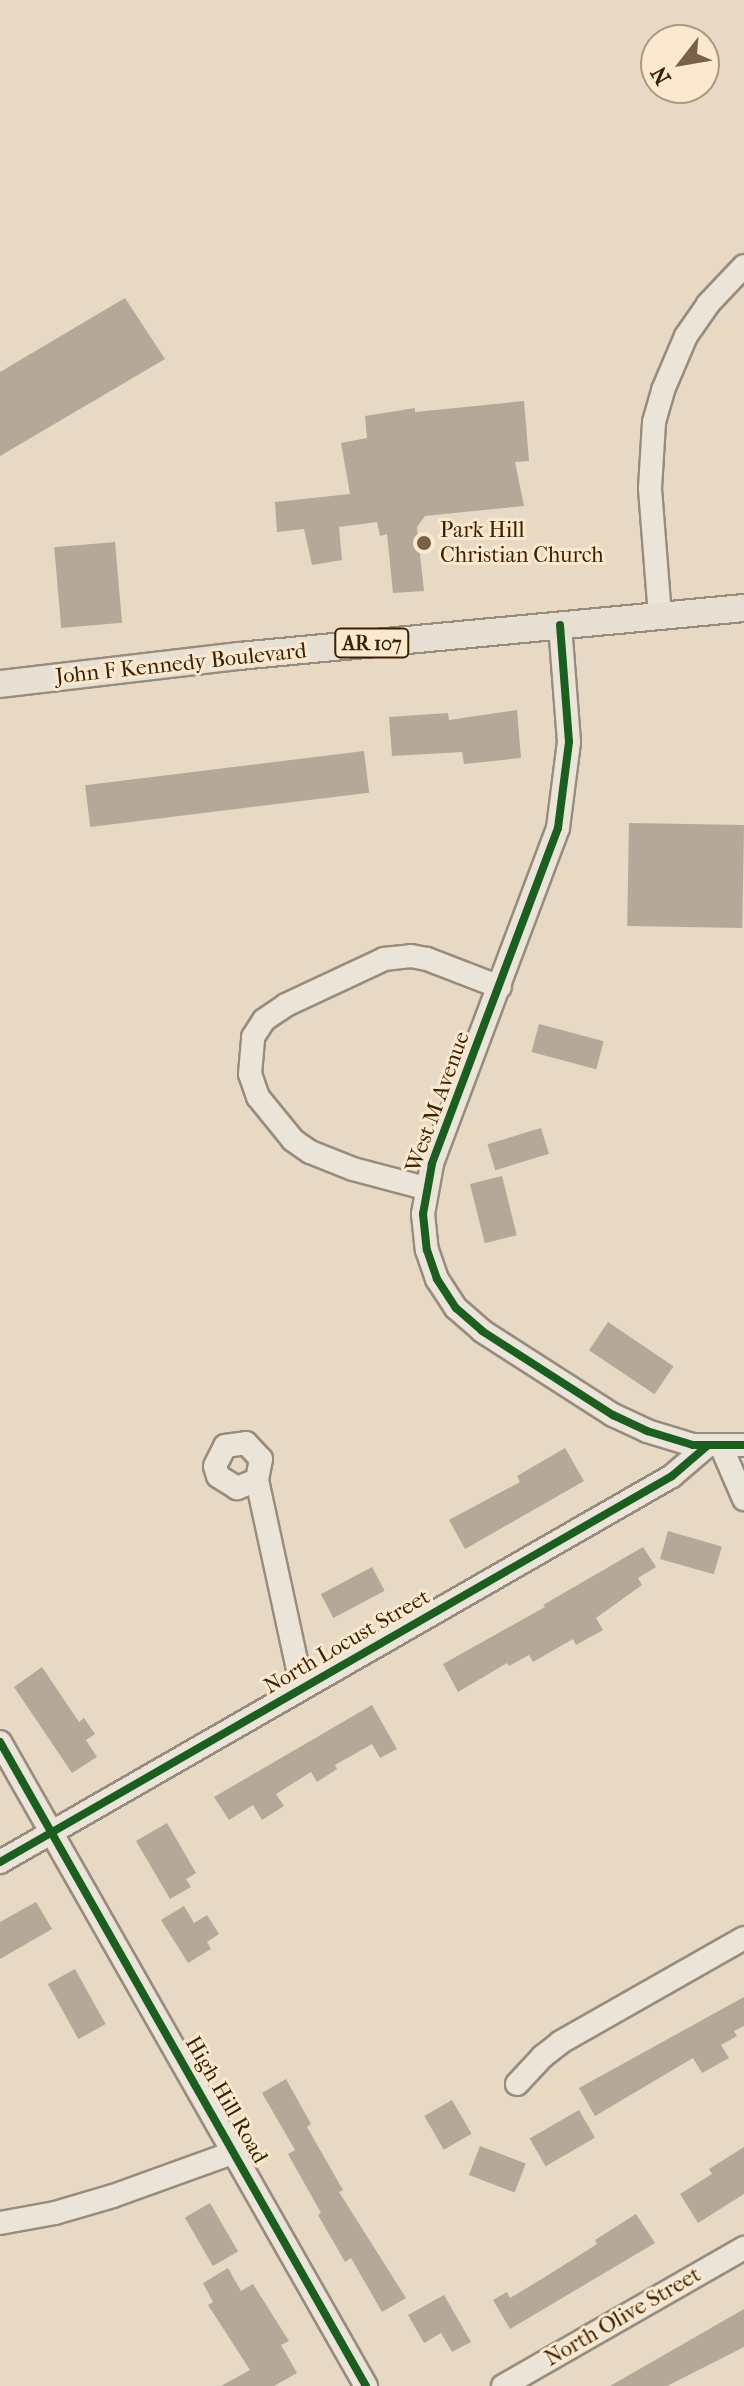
<!DOCTYPE html>
<style>
body{margin:0}
#map{position:relative;width:744px;height:2386px;overflow:hidden;background:#e8d9c4;font-family:"IM FELL French Canon",serif}
div>[style]{position:absolute}
.building>*{inset:0;background:#b4a898;transform-origin:0 0}
.roads{filter:drop-shadow(2px 0 #988d7d) drop-shadow(-2px 0 #988d7d) drop-shadow(0 2px #988d7d) drop-shadow(0 -2px #988d7d)}
.minor>*{height:22px;margin:-11px;padding:0 11px;transform-origin:11px;border-radius:11px;background:#ebe4d9}
.major>*{height:26px;margin:-13px;padding:0 13px;transform-origin:13px;border-radius:13px;background:#e8dfd3}
.cycleway>*{height:8px;margin:-4px;padding:0 4px;transform-origin:4px;border-radius:4px;background:#1b5e20}
.dots>*{width:22px;height:22px;translate:-50% -50%;box-sizing:border-box;border:4px solid #fae8cf;border-radius:50%}
span{translate:-50% -50%;white-space:nowrap;text-align:center;line-height:1.15;-webkit-text-stroke:6px #fae8cf;paint-order:stroke}
.shield-label span{padding:2px 6px;background:#fae8cf;border:2px solid;border-radius:6px;-webkit-text-stroke-width:0}
.shield-label{font-size:20px;color:#3b2104;font-weight:700}
.poi-label{font-size:22px;color:#3b2104}
.left{translate:0 -50%;text-align:left}
.street-label{font-size:22px;color:#3b2104}
.north{position:absolute;left:640px;top:24px;width:80px;height:80px;box-sizing:border-box;background:#fae8cf;border:2px solid #ae987e;border-radius:50%;rotate:239deg;font-size:22px;font-weight:700;line-height:32px;text-align:center;color:#3b2104}
.north::after{content:'';display:block;margin:auto;width:28px;height:36px;background:#786147;clip-path:polygon(50% 0,100% 100%,50% 72%,0 100%)}
</style>
<div id="map">
<div class="building">
<i style="clip-path:polygon(125px 298px,165px 359px,0 456px,0 372px)"></i>
<i style="clip-path:polygon(524px 401px,529px 461px,515px 462px,524px 506px,425px 516px,417px 527px,424px 591px,393px 593px,387px 534px,380px 536px,377px 522px,339px 527px,342px 560px,312px 565px,304px 529px,277px 532px,275px 502px,350px 494px,341px 443px,367px 438px,365px 416px,415px 408px,415px 412px)"></i>
<i style="left:115px;top:542px;width:81px;height:61px;rotate:85deg"></i>
<i style="clip-path:polygon(517px 710px,521px 758px,464px 764px,462px 752px,392px 756px,389px 717px,448px 713px,449px 720px)"></i>
<i style="left:364px;top:751px;width:42px;height:281px;rotate:83deg"></i>
<i style="left:629px;top:823px;width:115px;height:103px;rotate:1deg"></i>
<i style="left:539px;top:1024px;width:67px;height:29px;rotate:15deg"></i>
<i style="left:541px;top:1128px;width:27px;height:56px;rotate:73deg"></i>
<i style="left:502px;top:1176px;width:61px;height:33px;rotate:76deg"></i>
<i style="left:608px;top:1322px;width:79px;height:34px;rotate:34deg"></i>
<i style="clip-path:polygon(565px 1448px,584px 1481px,465px 1549px,449px 1520px,520px 1482px,517px 1476px)"></i>
<i style="left:668px;top:1531px;width:56px;height:29px;rotate:16deg"></i>
<i style="clip-path:polygon(643px 1547px,656px 1567px,638px 1578px,642px 1585px,596px 1618px,603px 1630px,576px 1645px,573px 1639px,533px 1662px,529px 1655px,509px 1666px,507px 1663px,458px 1692px,443px 1664px,545px 1607px,543px 1605px)"></i>
<i style="left:372px;top:1567px;width:27px;height:58px;rotate:62deg"></i>
<i style="clip-path:polygon(42px 1667px,79px 1722px,84px 1718px,95px 1734px,86px 1740px,97px 1757px,72px 1773px,14px 1687px)"></i>
<i style="clip-path:polygon(372px 1705px,397px 1749px,380px 1758px,372px 1744px,335px 1765px,337px 1769px,317px 1782px,311px 1772px,276px 1794px,284px 1806px,262px 1820px,253px 1805px,229px 1820px,214px 1797px)"></i>
<i style="clip-path:polygon(167px 1823px,196px 1873px,186px 1879px,191px 1887px,170px 1899px,136px 1841px)"></i>
<i style="clip-path:polygon(36px 1902px,52px 1929px,0 1959px,0 1922px)"></i>
<i style="clip-path:polygon(184px 1906px,194px 1923px,207px 1915px,219px 1934px,207px 1942px,211px 1949px,188px 1963px,161px 1920px)"></i>
<i style="left:75px;top:1969px;width:63px;height:31px;rotate:61deg"></i>
<i style="clip-path:polygon(744px 1997px,744px 2026px,734px 2031px,737px 2036px,721px 2045px,729px 2058px,702px 2073px,693px 2058px,595px 2116px,579px 2088px)"></i>
<i style="clip-path:polygon(286px 2079px,311px 2124px,307px 2127px,343px 2190px,339px 2192px,406px 2298px,382px 2312px,351px 2258px,345px 2262px,318px 2215px,321px 2213px,288px 2154px,295px 2150px,262px 2093px)"></i>
<i style="left:452px;top:2100px;width:39px;height:32px;rotate:60deg"></i>
<i style="left:579px;top:2110px;width:32px;height:57px;rotate:60deg"></i>
<i style="left:480px;top:2146px;width:49px;height:31px;rotate:21deg"></i>
<i style="clip-path:polygon(744px 2147px,744px 2194px,698px 2223px,680px 2194px,712px 2174px,709px 2169px)"></i>
<i style="left:210px;top:2203px;width:56px;height:29px;rotate:60deg"></i>
<i style="clip-path:polygon(636px 2214px,655px 2243px,510px 2329px,493px 2300px,507px 2292px,510px 2298px,545px 2277px,597px 2244px,595px 2240px)"></i>
<i style="clip-path:polygon(228px 2268px,241px 2291px,253px 2284px,289px 2341px,281px 2345px,297px 2373px,274px 2386px,221px 2386px,250px 2370px,208px 2305px,213px 2302px,203px 2283px)"></i>
<i style="clip-path:polygon(444px 2295px,471px 2342px,452px 2352px,441px 2333px,424px 2343px,408px 2315px)"></i>
<i style="clip-path:polygon(744px 2309px,744px 2347px,667px 2386px,610px 2386px)"></i>
</div>
<div class="roads">
<div class="minor">
<i style="left:660px;top:616px;width:128px;rotate:-94.5deg"></i>
<i style="left:650px;top:488px;width:66px;rotate:-86.5deg"></i>
<i style="left:654px;top:422px;width:33px;rotate:-74deg"></i>
<i style="left:663px;top:390px;width:59px;rotate:-66.9deg"></i>
<i style="left:686px;top:336px;width:39px;rotate:-55deg"></i>
<i style="left:708px;top:304px;width:52px;rotate:-46.5deg"></i>
<i style="left:560px;top:625px;width:117px;rotate:85.6deg"></i>
<i style="left:569px;top:742px;width:87px;rotate:97.3deg"></i>
<i style="left:558px;top:828px;width:359px;rotate:110.6deg"></i>
<i style="left:432px;top:1164px;width:51px;rotate:100.2deg"></i>
<i style="left:423px;top:1214px;width:36px;rotate:84deg"></i>
<i style="left:427px;top:1250px;width:31px;rotate:71deg"></i>
<i style="left:437px;top:1279px;width:35px;rotate:57deg"></i>
<i style="left:456px;top:1308px;width:35px;rotate:41deg"></i>
<i style="left:482px;top:1331px;width:156px;rotate:32.7deg"></i>
<i style="left:613px;top:1415px;width:38px;rotate:25deg"></i>
<i style="left:647px;top:1431px;width:48px;rotate:16.9deg"></i>
<i style="left:693px;top:1445px;width:51px"></i>
<i style="left:425px;top:1188px;width:74px;rotate:-165.2deg"></i>
<i style="left:353px;top:1169px;width:46px;rotate:-158.4deg"></i>
<i style="left:310px;top:1152px;width:21px;rotate:-145deg"></i>
<i style="left:293px;top:1140px;width:55px;rotate:-129.1deg"></i>
<i style="left:258px;top:1097px;width:24px;rotate:-109deg"></i>
<i style="left:250px;top:1074px;width:37px;rotate:-85deg"></i>
<i style="left:253px;top:1037px;width:20px;rotate:-57deg"></i>
<i style="left:264px;top:1020px;width:27px;rotate:-34deg"></i>
<i style="left:286px;top:1005px;width:108px;rotate:-25.1deg"></i>
<i style="left:384px;top:959px;width:27px;rotate:-6deg"></i>
<i style="left:411px;top:956px;width:16px;rotate:11deg"></i>
<i style="left:427px;top:959px;width:78px;rotate:21deg"></i>
<i style="left:721px;top:1446px;width:58px;rotate:66.5deg"></i>
<i style="left:257px;top:1480px;width:22px;rotate:158deg"></i>
<i style="left:237px;top:1488px;width:22px;rotate:-148deg"></i>
<i style="left:218px;top:1476px;width:10px;rotate:-107deg"></i>
<i style="left:215px;top:1466px;width:22px;rotate:-63deg"></i>
<i style="left:225px;top:1446px;width:21px;rotate:-8deg"></i>
<i style="left:246px;top:1443px;width:22px;rotate:47deg"></i>
<i style="left:261px;top:1459px;width:21px;rotate:101deg"></i>
<i style="left:257px;top:1480px;width:189px;rotate:77.8deg"></i>
<i style="left:297px;top:1665px;width:23px;rotate:65deg"></i>
<i style="left:0;top:1742px;width:741px;rotate:60.39deg"></i>
<i style="left:0;top:1862px;width:775px;rotate:-29.87deg"></i>
<i style="left:672px;top:1476px;width:46px;rotate:-40.6deg"></i>
<i style="left:517px;top:2084px;width:37px;rotate:-47deg"></i>
<i style="left:542px;top:2057px;width:24px;rotate:-38deg"></i>
<i style="left:561px;top:2042px;width:210px;rotate:-29.6deg"></i>
<i style="left:0;top:2223px;width:56px;rotate:-10.3deg"></i>
<i style="left:55px;top:2213px;width:60px;rotate:-16.3deg"></i>
<i style="left:113px;top:2196px;width:130px;rotate:-19.8deg"></i>
<i style="left:503px;top:2386px;width:278px;rotate:-29.8deg"></i>
</div>
<div class="major">
<i style="left:0;top:684px;width:241px;rotate:-6.7deg"></i>
<i style="left:239px;top:656px;width:507px;rotate:-5.43deg"></i>
</div>
</div>
<div class="cycleway">
<i style="left:560px;top:625px;width:117px;rotate:85.6deg"></i>
<i style="left:569px;top:742px;width:87px;rotate:97.3deg"></i>
<i style="left:558px;top:828px;width:359px;rotate:110.6deg"></i>
<i style="left:432px;top:1164px;width:51px;rotate:100.2deg"></i>
<i style="left:423px;top:1214px;width:36px;rotate:84deg"></i>
<i style="left:427px;top:1250px;width:31px;rotate:71deg"></i>
<i style="left:437px;top:1279px;width:35px;rotate:57deg"></i>
<i style="left:456px;top:1308px;width:35px;rotate:41deg"></i>
<i style="left:482px;top:1331px;width:156px;rotate:32.7deg"></i>
<i style="left:613px;top:1415px;width:38px;rotate:25deg"></i>
<i style="left:647px;top:1431px;width:48px;rotate:16.9deg"></i>
<i style="left:693px;top:1445px;width:51px"></i>
<i style="left:0;top:1742px;width:741px;rotate:60.39deg"></i>
<i style="left:0;top:1862px;width:775px;rotate:-29.87deg"></i>
<i style="left:672px;top:1476px;width:46px;rotate:-40.6deg"></i>
</div>
<div class="dots">
<i style="left:424px;top:543px;background:#786147"></i>
</div>
<div class="shield-label">
<span style="left:372px;top:643px">AR 107</span>
</div>
<div class="poi-label">
<span class="left" style="left:440px;top:543px">Park Hill<br>Christian Church</span>
</div>
<div class="street-label">
<span style="left:181px;top:664px;rotate:-6deg">John F Kennedy Boulevard</span>
<span style="left:438px;top:1102px;rotate:-70deg">West M Avenue</span>
<span style="left:347px;top:1642px;rotate:-30deg">North Locust Street</span>
<span style="left:226px;top:2100px;rotate:60deg">High Hill Road</span>
<span style="left:623px;top:2317px;rotate:-30deg">North Olive Street</span>
</div>
<div class="north">N</div>
</div>
